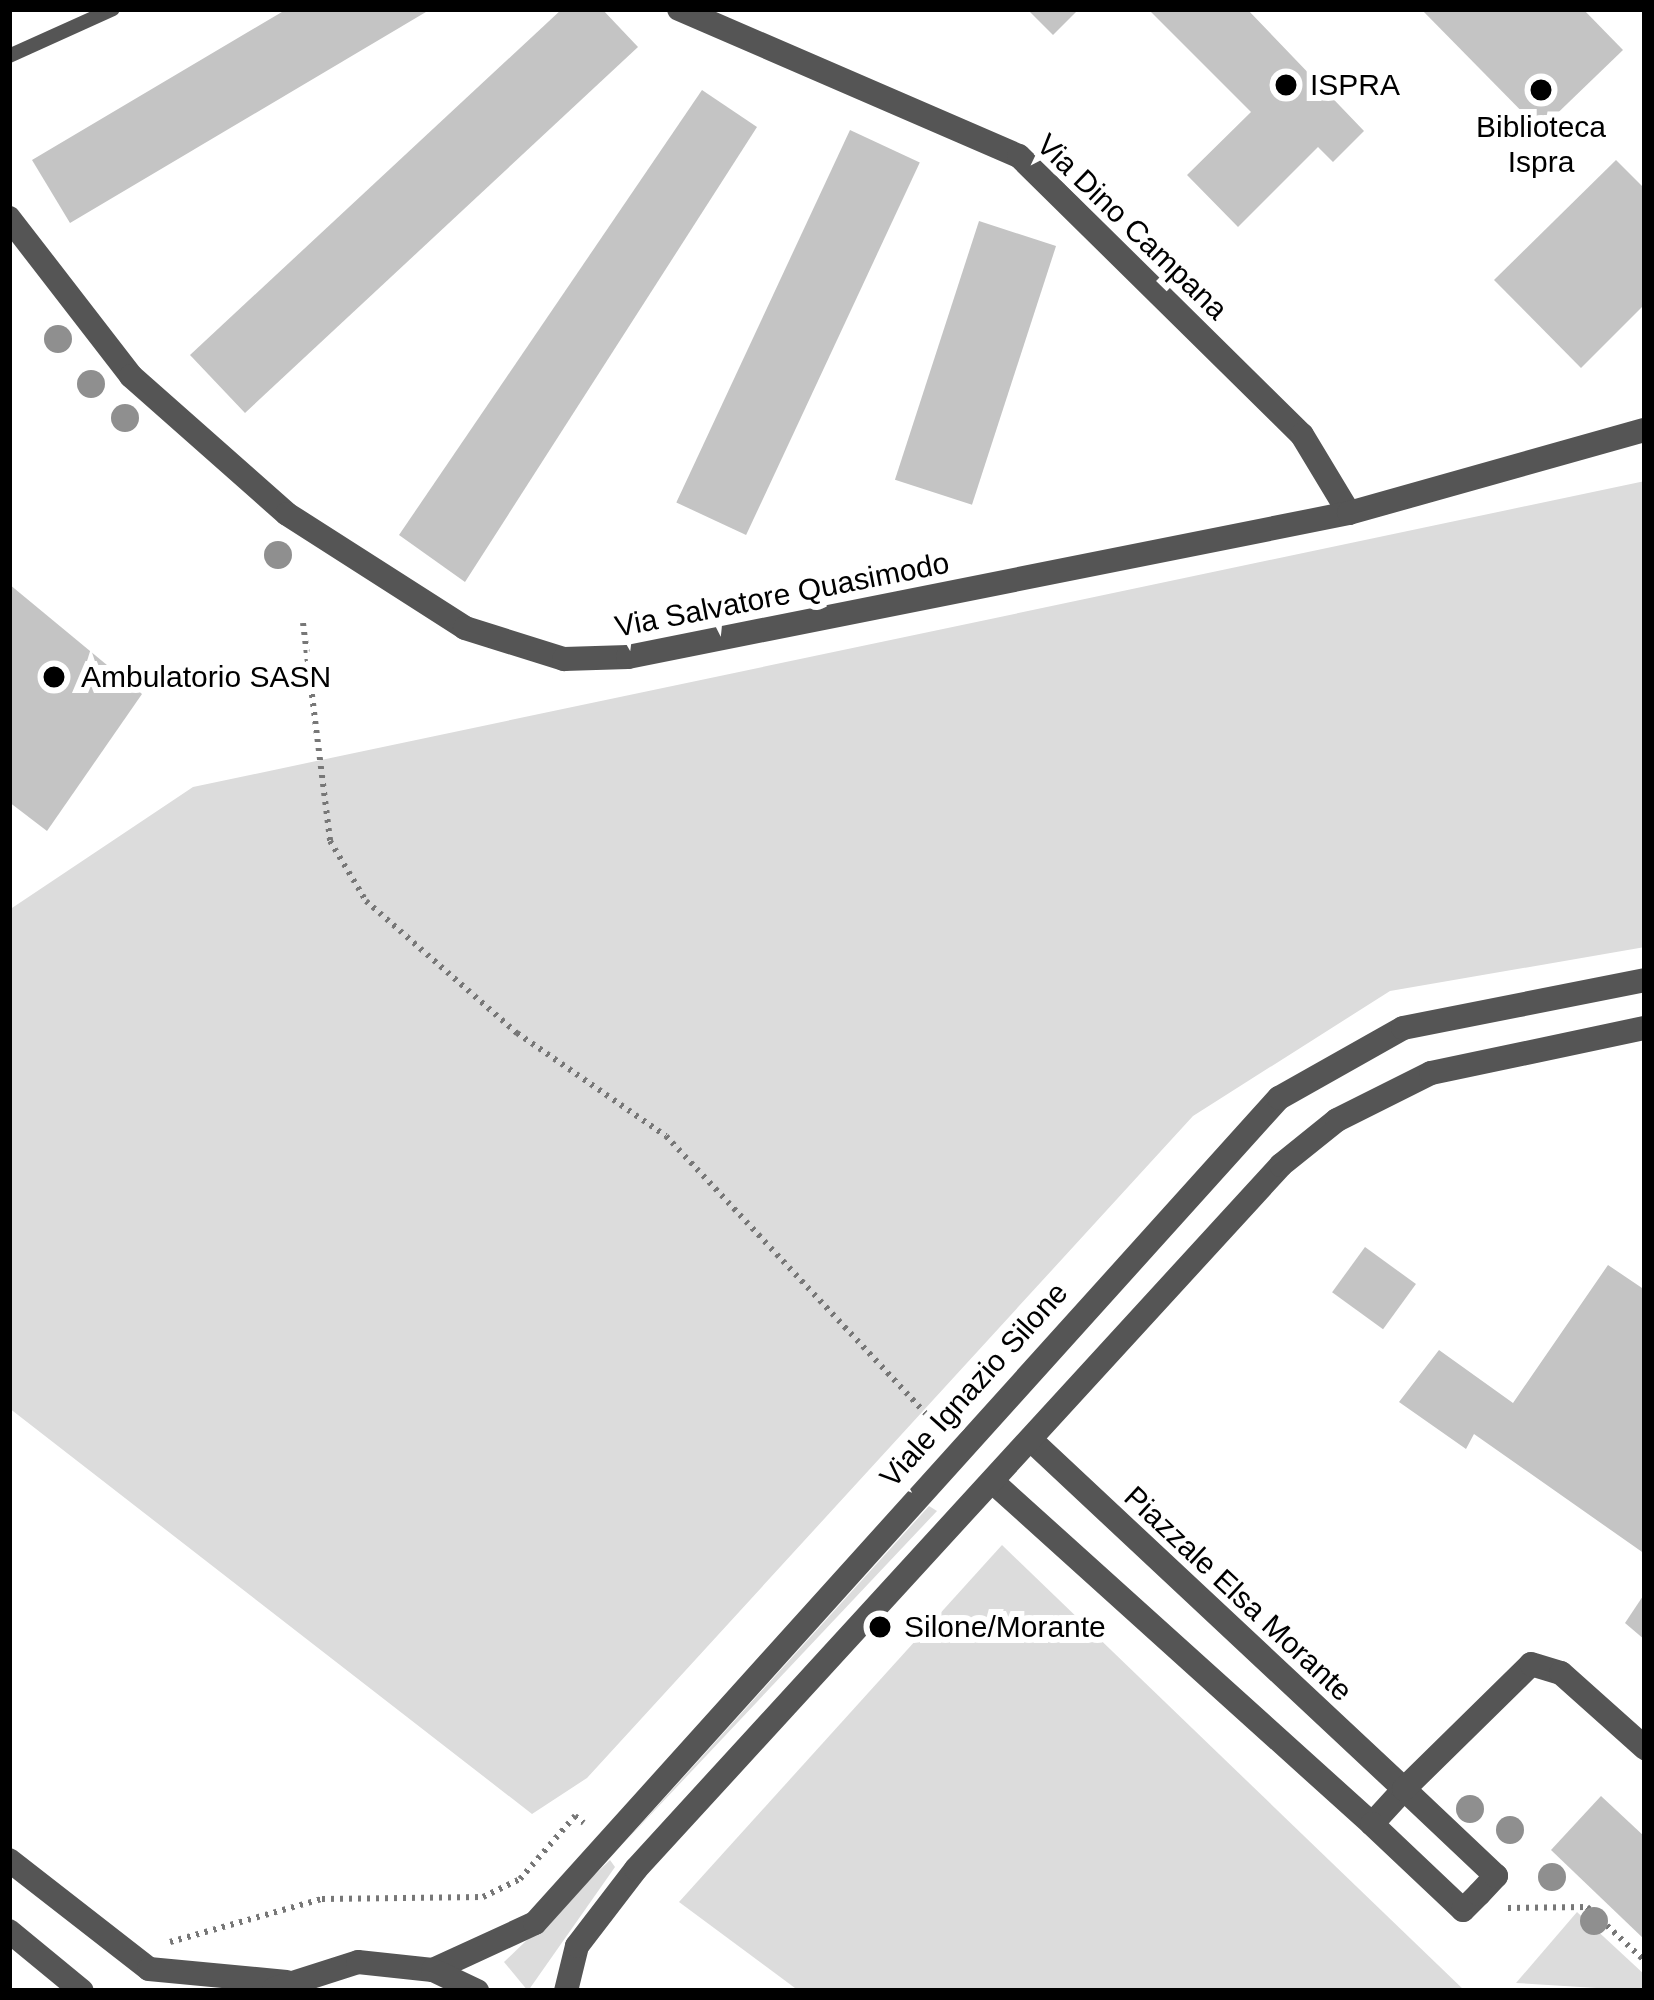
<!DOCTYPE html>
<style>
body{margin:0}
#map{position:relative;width:1654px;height:2000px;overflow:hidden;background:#fff;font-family:Helvetica,sans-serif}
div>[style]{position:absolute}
.green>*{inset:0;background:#dcdcdc}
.building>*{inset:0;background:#c4c4c4;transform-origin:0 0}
.path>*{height:6px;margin-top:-3px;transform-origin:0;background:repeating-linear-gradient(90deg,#777 0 3px,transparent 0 9px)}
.service>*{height:14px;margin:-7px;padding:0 7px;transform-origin:7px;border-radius:7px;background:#555}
.minor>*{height:24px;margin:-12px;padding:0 12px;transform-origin:12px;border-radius:12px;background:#555}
.tertiary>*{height:24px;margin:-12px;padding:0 12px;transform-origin:12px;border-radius:12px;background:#555}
.trees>*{width:28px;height:28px;margin:-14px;border-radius:50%;background:#8f8f8f}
.dots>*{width:33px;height:33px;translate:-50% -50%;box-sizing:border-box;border:6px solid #fff;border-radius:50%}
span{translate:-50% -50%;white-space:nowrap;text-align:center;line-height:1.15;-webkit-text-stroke:12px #fff;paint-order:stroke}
.poi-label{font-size:30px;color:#000}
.left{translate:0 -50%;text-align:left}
.street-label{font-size:30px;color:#000}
.frame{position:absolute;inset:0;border:12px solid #000;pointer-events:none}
</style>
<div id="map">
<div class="green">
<i style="clip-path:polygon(1645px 481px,1645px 947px,1390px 991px,1193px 1116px,587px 1778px,532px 1814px,9px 1408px,9px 910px,193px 787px)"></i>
<i style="clip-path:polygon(929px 1506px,937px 1511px,623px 1844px)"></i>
<i style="clip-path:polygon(1002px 1545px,1465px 1991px,799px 1991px,679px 1902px)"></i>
<i style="clip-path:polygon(610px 1860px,615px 1867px,528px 1991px,504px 1962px)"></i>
<i style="clip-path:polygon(1577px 1912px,1645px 1975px,1645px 1991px,1516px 1983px)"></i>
</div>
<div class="building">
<i style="clip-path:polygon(287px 9px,431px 9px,70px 223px,32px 160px)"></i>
<i style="clip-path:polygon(562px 9px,602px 9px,638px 47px,245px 413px,190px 355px)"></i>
<i style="clip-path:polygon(1027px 9px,1079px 9px,1053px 35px)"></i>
<i style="clip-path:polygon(1148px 9px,1247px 9px,1364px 131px,1333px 162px,1318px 147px,1238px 227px,1187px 175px,1251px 112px)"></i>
<i style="clip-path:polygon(1421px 9px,1583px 9px,1623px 50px,1540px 130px)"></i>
<i style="clip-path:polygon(702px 90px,757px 127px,465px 582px,399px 535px)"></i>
<i style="left:850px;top:130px;width:77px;height:411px;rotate:25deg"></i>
<i style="clip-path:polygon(1616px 160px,1645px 189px,1645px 304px,1581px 368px,1494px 280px)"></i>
<i style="left:979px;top:221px;width:81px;height:272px;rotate:18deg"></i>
<i style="clip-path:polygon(9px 584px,142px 694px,47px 831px,9px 802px)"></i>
<i style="left:1365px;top:1247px;width:63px;height:56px;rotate:36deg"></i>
<i style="clip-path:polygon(1608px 1265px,1645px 1290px,1645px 1554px,1474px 1434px,1466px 1449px,1399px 1402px,1439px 1350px,1513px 1403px)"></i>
<i style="clip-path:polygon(1645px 1593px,1645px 1640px,1625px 1623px)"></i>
<i style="clip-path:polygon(1601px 1796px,1645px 1837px,1645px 1940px,1551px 1850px)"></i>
</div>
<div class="path">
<i style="left:303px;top:623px;width:220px;rotate:82.9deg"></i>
<i style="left:330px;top:841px;width:70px;rotate:59deg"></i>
<i style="left:366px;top:901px;width:201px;rotate:41.2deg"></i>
<i style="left:517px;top:1033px;width:181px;rotate:34.7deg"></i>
<i style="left:666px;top:1136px;width:404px;rotate:46.9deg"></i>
<i style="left:1508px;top:1908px;width:79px;rotate:-0.7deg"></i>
<i style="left:1587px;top:1907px;width:79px;rotate:43deg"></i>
<i style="left:170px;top:1942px;width:158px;rotate:-15.8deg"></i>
<i style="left:322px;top:1899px;width:161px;rotate:-0.7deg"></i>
<i style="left:483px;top:1897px;width:41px;rotate:-25.9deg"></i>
<i style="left:520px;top:1879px;width:84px;rotate:-48.9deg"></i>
<i style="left:575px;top:1816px;width:11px;rotate:38deg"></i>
</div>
<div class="service">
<i style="left:9px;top:56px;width:114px;rotate:-24.3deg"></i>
</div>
<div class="minor">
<i style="left:679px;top:9px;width:370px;rotate:23.4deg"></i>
<i style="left:1019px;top:156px;width:397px;rotate:44.6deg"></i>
<i style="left:1302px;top:435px;width:91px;rotate:58.9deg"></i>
<i style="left:9px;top:218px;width:200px;rotate:52.3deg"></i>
<i style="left:131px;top:376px;width:208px;rotate:41.5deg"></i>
<i style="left:287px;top:514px;width:211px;rotate:32.6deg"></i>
<i style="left:465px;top:628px;width:104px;rotate:17.4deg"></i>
<i style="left:564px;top:659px;width:64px;rotate:-1.8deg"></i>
<i style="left:628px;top:657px;width:735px;rotate:-11.29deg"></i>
<i style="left:1349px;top:513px;width:307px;rotate:-15.7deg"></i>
<i style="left:994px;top:1483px;width:509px;rotate:42.05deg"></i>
<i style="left:1372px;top:1824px;width:47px;rotate:-47.6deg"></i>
<i style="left:1404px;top:1789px;width:509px;rotate:-136.91deg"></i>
<i style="left:1372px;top:1824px;width:125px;rotate:43.4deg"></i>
<i style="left:1463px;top:1910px;width:23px;rotate:-45deg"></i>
<i style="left:1479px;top:1894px;width:25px;rotate:-47deg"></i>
<i style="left:1496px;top:1876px;width:127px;rotate:-136.6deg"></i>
<i style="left:1404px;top:1789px;width:178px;rotate:-44.5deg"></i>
<i style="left:1531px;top:1664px;width:31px;rotate:17deg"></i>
<i style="left:1561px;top:1673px;width:113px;rotate:41.8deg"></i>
</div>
<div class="tertiary">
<i style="left:9px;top:1860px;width:177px;rotate:37.9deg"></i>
<i style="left:149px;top:1969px;width:138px;rotate:5.4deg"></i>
<i style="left:9px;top:1931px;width:94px;rotate:39.4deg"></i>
<i style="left:433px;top:1970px;width:112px;rotate:-24.7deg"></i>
<i style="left:535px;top:1923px;width:1111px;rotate:-47.96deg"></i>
<i style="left:1279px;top:1098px;width:142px;rotate:-29.4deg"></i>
<i style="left:1403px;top:1028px;width:247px;rotate:-11.2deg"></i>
<i style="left:274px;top:1989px;width:88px;rotate:-17.8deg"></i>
<i style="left:358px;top:1962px;width:75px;rotate:6.1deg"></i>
<i style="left:433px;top:1970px;width:49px;rotate:25.5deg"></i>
<i style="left:566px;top:1991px;width:46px;rotate:-76.3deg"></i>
<i style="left:577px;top:1946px;width:97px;rotate:-52.5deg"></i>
<i style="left:636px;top:1869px;width:955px;rotate:-47.5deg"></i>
<i style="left:1281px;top:1165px;width:72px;rotate:-38.8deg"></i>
<i style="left:1337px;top:1120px;width:105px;rotate:-26.6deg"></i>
<i style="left:1431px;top:1073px;width:219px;rotate:-11.9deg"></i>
</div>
<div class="trees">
<i style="left:58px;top:339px"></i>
<i style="left:91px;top:384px"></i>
<i style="left:125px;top:418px"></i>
<i style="left:278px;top:555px"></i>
<i style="left:1470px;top:1809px"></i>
<i style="left:1510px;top:1830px"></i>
<i style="left:1552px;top:1877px"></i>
<i style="left:1594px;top:1921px"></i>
</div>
<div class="dots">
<i style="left:1286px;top:85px;background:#000"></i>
<i style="left:1541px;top:90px;background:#000"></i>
<i style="left:54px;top:677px;background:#000"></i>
<i style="left:880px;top:1627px;background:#000"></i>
</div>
<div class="poi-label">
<span class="left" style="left:1310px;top:85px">ISPRA</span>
<span style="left:1541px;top:144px">Biblioteca<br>Ispra</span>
<span class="left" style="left:81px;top:677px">Ambulatorio SASN</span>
<span class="left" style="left:904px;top:1627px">Silone/Morante</span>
</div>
<div class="street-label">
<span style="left:1132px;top:227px;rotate:44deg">Via Dino Campana</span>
<span style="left:782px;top:595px;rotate:-11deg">Via Salvatore Quasimodo</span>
<span style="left:974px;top:1385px;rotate:-48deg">Viale Ignazio Silone</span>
<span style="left:1238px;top:1594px;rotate:43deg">Piazzale Elsa Morante</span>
</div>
<div class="frame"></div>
</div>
